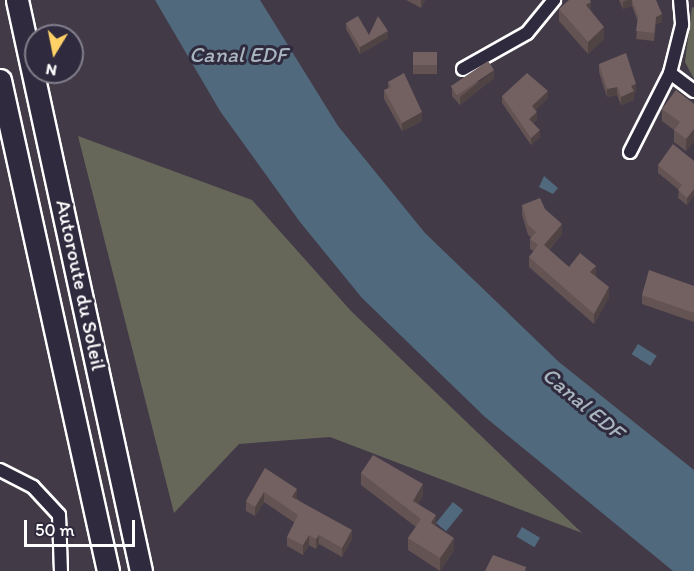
<!DOCTYPE html>
<style>
body{margin:0}
#map{position:relative;width:694px;height:571px;overflow:hidden;background:#433a48;font-family:Itim,sans-serif}
div>[style]{position:absolute}
.green>*{inset:0;background:#666759}
.water>*{inset:0;background:#51697c;transform-origin:0 0}
.roads{filter:drop-shadow(2px 0 #fff) drop-shadow(-2px 0 #fff) drop-shadow(0 2px #fff) drop-shadow(0 -2px #fff)}
.minor>*{height:12px;margin:-6px;padding:0 6px;transform-origin:6px;border-radius:6px;background:#2f2a3d}
.motorway>*{height:21px;margin:-10.5px;padding:0 10.5px;transform-origin:10.5px;border-radius:10.5px;background:#2f2a3d}
.wall>*{inset:0;background:#635353;transform-origin:0 0}
.shaded-wall>*{inset:0;background:#504343}
.building>*{inset:0;background:#736060;transform-origin:0 0}
span{translate:-50% -50%;white-space:nowrap;text-align:center;line-height:1.15;-webkit-text-stroke:6px #2f2a3d;paint-order:stroke}
.street-label{font-size:21px;color:#fff}
.water-label{font-size:22px;color:#a8b4be;font-style:italic}
.north{position:absolute;left:24px;top:24px;width:60px;height:60px;box-sizing:border-box;background:#2f2a3d;border:2px solid #827f8b;border-radius:50%;rotate:190deg;font-size:16px;font-weight:700;line-height:24px;text-align:center;color:#fff}
.north::after{content:'';display:block;margin:auto;width:21px;height:27px;background:#ffd166;clip-path:polygon(50% 0,100% 100%,50% 72%,0 100%)}
.scale{position:absolute;left:24px;top:520px;width:111px;height:27px;box-sizing:border-box;border:3px solid #fff;border-top:0;padding-left:8px;font-size:18px;line-height:21px;white-space:nowrap;color:#fff;-webkit-text-stroke:4px #2f2a3d;paint-order:stroke}
</style>
<div id="map">
<div class="green">
<i style="clip-path:polygon(692px 7px,694px 8px,694px 79px,685px 62px)"></i>
<i style="clip-path:polygon(78px 136px,252px 200px,351px 311px,582px 533px,330px 437px,239px 444px,174px 513px)"></i>
</div>
<div class="water">
<i style="clip-path:polygon(155px 0,260px 0,338px 126px,425px 233px,559px 362px,694px 470px,694px 571px,673px 571px,485px 417px,362px 298px,300px 222px,220px 111px)"></i>
<i style="clip-path:polygon(544px 176px,558px 188px,553px 194px,539px 187px)"></i>
<i style="left:638px;top:344px;width:22px;height:12px;rotate:32deg"></i>
<i style="left:453px;top:502px;width:13px;height:27px;rotate:39deg"></i>
<i style="left:522px;top:527px;width:21px;height:11px;rotate:31deg"></i>
</div>
<div class="roads">
<div class="minor">
<i style="left:680px;top:0;width:25px;rotate:85deg"></i>
<i style="left:682px;top:25px;width:49px;rotate:104deg"></i>
<i style="left:670px;top:73px;width:30px;rotate:37deg"></i>
<i style="left:463px;top:69px;width:73px;rotate:-29.4deg"></i>
<i style="left:527px;top:33px;width:43px;rotate:-50.7deg"></i>
<i style="left:630px;top:152px;width:89px;rotate:-63.1deg"></i>
<i style="left:0;top:470px;width:37px;rotate:27deg"></i>
<i style="left:33px;top:487px;width:38px;rotate:47deg"></i>
<i style="left:59px;top:515px;width:56px;rotate:88deg"></i>
</div>
<div class="motorway">
<i style="left:17px;top:0;width:584px;rotate:77.75deg"></i>
<i style="left:0;top:80px;width:503px;rotate:77.59deg"></i>
</div>
</div>
<div class="wall">
<i style="clip-path:polygon(406px 0,425px 0,421px 8px)"></i>
<i style="clip-path:polygon(619px 0,656px 0,662px 22px,656px 24px,654px 41px,636px 39px,638px 22px,632px 6px,623px 9px)"></i>
<i style="clip-path:polygon(559px 9px,591px 11px,604px 39px,588px 54px,559px 21px)"></i>
<i style="clip-path:polygon(346px 23px,369px 35px,388px 38px,360px 54px,346px 29px)"></i>
<i style="left:437px;top:52px;width:22px;height:24px;rotate:90deg"></i>
<i style="clip-path:polygon(599px 64px,636px 92px,634px 93px,634px 100px,621px 105px,617px 95px,607px 97px,599px 72px)"></i>
<i style="clip-path:polygon(494px 78px,460px 105px,452px 96px,452px 88px)"></i>
<i style="clip-path:polygon(388px 82px,422px 121px,402px 131px,384px 99px,384px 90px,388px 89px)"></i>
<i style="clip-path:polygon(502px 96px,548px 98px,535px 110px,537px 119px,533px 123px,540px 137px,531px 145px,502px 103px)"></i>
<i style="clip-path:polygon(694px 104px,694px 141px,686px 151px,674px 142px,674px 130px,662px 121px,662px 109px)"></i>
<i style="clip-path:polygon(694px 161px,694px 196px,687px 205px,678px 198px,679px 190px,658px 173px,658px 165px)"></i>
<i style="clip-path:polygon(522px 205px,545px 209px,562px 234px,549px 250px,569px 267px,596px 276px,609px 297px,594px 324px,529px 267px,529px 257px,534px 251px,530px 249px,530px 239px,531px 237px,528px 235px,522px 215px)"></i>
<i style="clip-path:polygon(694px 286px,694px 322px,642px 304px,642px 295px)"></i>
<i style="clip-path:polygon(265px 468px,297px 499px,352px 539px,342px 557px,319px 544px,316px 549px,309px 545px,303px 555px,287px 546px,287px 537px,295px 523px,264px 502px,255px 516px,246px 511px,246px 501px)"></i>
<i style="clip-path:polygon(361px 473px,423px 496px,418px 504px,454px 550px,440px 571px,408px 550px,408px 538px,416px 527px,361px 485px)"></i>
</div>
<div class="shaded-wall">
<i style="clip-path:polygon(421px 0,425px 0,421px 8px)"></i>
<i style="clip-path:polygon(627px 0,632px 0,632px 6px,623px 9px,623px 2px)"></i>
<i style="clip-path:polygon(591px 2px,591px 13px,586px 5px)"></i>
<i style="clip-path:polygon(662px 14px,662px 22px,656px 24px,654px 41px,656px 17px)"></i>
<i style="clip-path:polygon(604px 27px,604px 39px,588px 54px,588px 42px)"></i>
<i style="clip-path:polygon(388px 31px,388px 38px,360px 54px,360px 47px)"></i>
<i style="clip-path:polygon(494px 70px,494px 78px,460px 105px,460px 97px)"></i>
<i style="clip-path:polygon(636px 84px,636px 92px,634px 93px,634px 100px,621px 105px,621px 97px,631px 86px)"></i>
<i style="clip-path:polygon(617px 87px,617px 95px,607px 97px,607px 89px)"></i>
<i style="clip-path:polygon(548px 91px,548px 98px,532px 114px,532px 106px)"></i>
<i style="clip-path:polygon(422px 112px,422px 121px,402px 131px,402px 123px)"></i>
<i style="clip-path:polygon(537px 112px,537px 119px,529px 126px,529px 119px)"></i>
<i style="clip-path:polygon(694px 129px,694px 141px,686px 151px,686px 139px)"></i>
<i style="clip-path:polygon(540px 130px,540px 137px,531px 145px,531px 138px)"></i>
<i style="clip-path:polygon(694px 189px,694px 196px,687px 205px,687px 198px)"></i>
<i style="clip-path:polygon(562px 224px,562px 234px,544px 255px,544px 245px)"></i>
<i style="clip-path:polygon(596px 266px,596px 276px,590px 282px,590px 272px)"></i>
<i style="clip-path:polygon(609px 287px,609px 297px,594px 324px,594px 314px)"></i>
<i style="clip-path:polygon(423px 484px,423px 496px,413px 513px,413px 501px)"></i>
<i style="clip-path:polygon(297px 489px,297px 499px,292px 506px,292px 497px)"></i>
<i style="clip-path:polygon(264px 492px,264px 502px,255px 516px,255px 507px)"></i>
<i style="clip-path:polygon(436px 515px,436px 527px,431px 523px)"></i>
<i style="clip-path:polygon(352px 530px,352px 539px,342px 557px,342px 548px)"></i>
<i style="clip-path:polygon(309px 535px,309px 545px,303px 555px,303px 545px)"></i>
<i style="clip-path:polygon(319px 535px,319px 544px,316px 549px,316px 539px)"></i>
<i style="clip-path:polygon(454px 538px,454px 550px,440px 571px,440px 558px)"></i>
</div>
<div class="building">
<i style="clip-path:polygon(569px 0,590px 0,591px 2px,586px 5px,604px 27px,588px 42px,559px 9px)"></i>
<i style="clip-path:polygon(632px 0,656px 0,662px 14px,656px 17px,654px 33px,636px 31px,638px 17px)"></i>
<i style="clip-path:polygon(358px 16px,369px 35px,378px 16px,388px 31px,360px 47px,346px 23px)"></i>
<i style="left:437px;top:52px;width:13px;height:24px;rotate:90deg"></i>
<i style="clip-path:polygon(626px 53px,636px 84px,631px 86px,634px 91px,621px 97px,617px 87px,607px 89px,599px 64px)"></i>
<i style="left:488px;top:61px;width:11px;height:45px;rotate:56deg"></i>
<i style="clip-path:polygon(404px 73px,422px 112px,402px 123px,384px 90px,391px 87px,388px 82px)"></i>
<i style="clip-path:polygon(527px 73px,548px 91px,532px 106px,537px 112px,529px 119px,540px 130px,531px 138px,502px 96px)"></i>
<i style="clip-path:polygon(676px 90px,694px 104px,694px 129px,686px 139px,674px 130px,680px 122px,662px 109px)"></i>
<i style="clip-path:polygon(673px 144px,694px 161px,694px 189px,687px 198px,678px 190px,682px 185px,658px 165px)"></i>
<i style="clip-path:polygon(540px 198px,545px 209px,562px 224px,544px 245px,569px 267px,580px 253px,596px 266px,590px 272px,609px 287px,594px 314px,529px 257px,538px 245px,530px 239px,536px 232px,528px 225px,522px 205px)"></i>
<i style="clip-path:polygon(649px 270px,694px 286px,694px 313px,642px 295px)"></i>
<i style="clip-path:polygon(373px 455px,423px 484px,413px 501px,436px 515px,431px 523px,454px 538px,440px 558px,408px 538px,421px 519px,361px 473px)"></i>
<i style="clip-path:polygon(265px 468px,297px 489px,292px 497px,352px 530px,342px 548px,319px 535px,316px 539px,309px 535px,303px 545px,287px 537px,298px 515px,264px 492px,255px 507px,246px 501px)"></i>
<i style="clip-path:polygon(493px 555px,526px 567px,525px 571px,485px 571px)"></i>
</div>
<div class="street-label">
<span style="left:81px;top:285px;rotate:78deg">Autoroute du Soleil</span>
</div>
<div class="water-label">
<span style="left:238px;top:55px">Canal EDF</span>
<span style="left:583px;top:403px;rotate:40deg">Canal EDF</span>
</div>
<div class="north">N</div>
<div class="scale">50 m</div>
</div>
